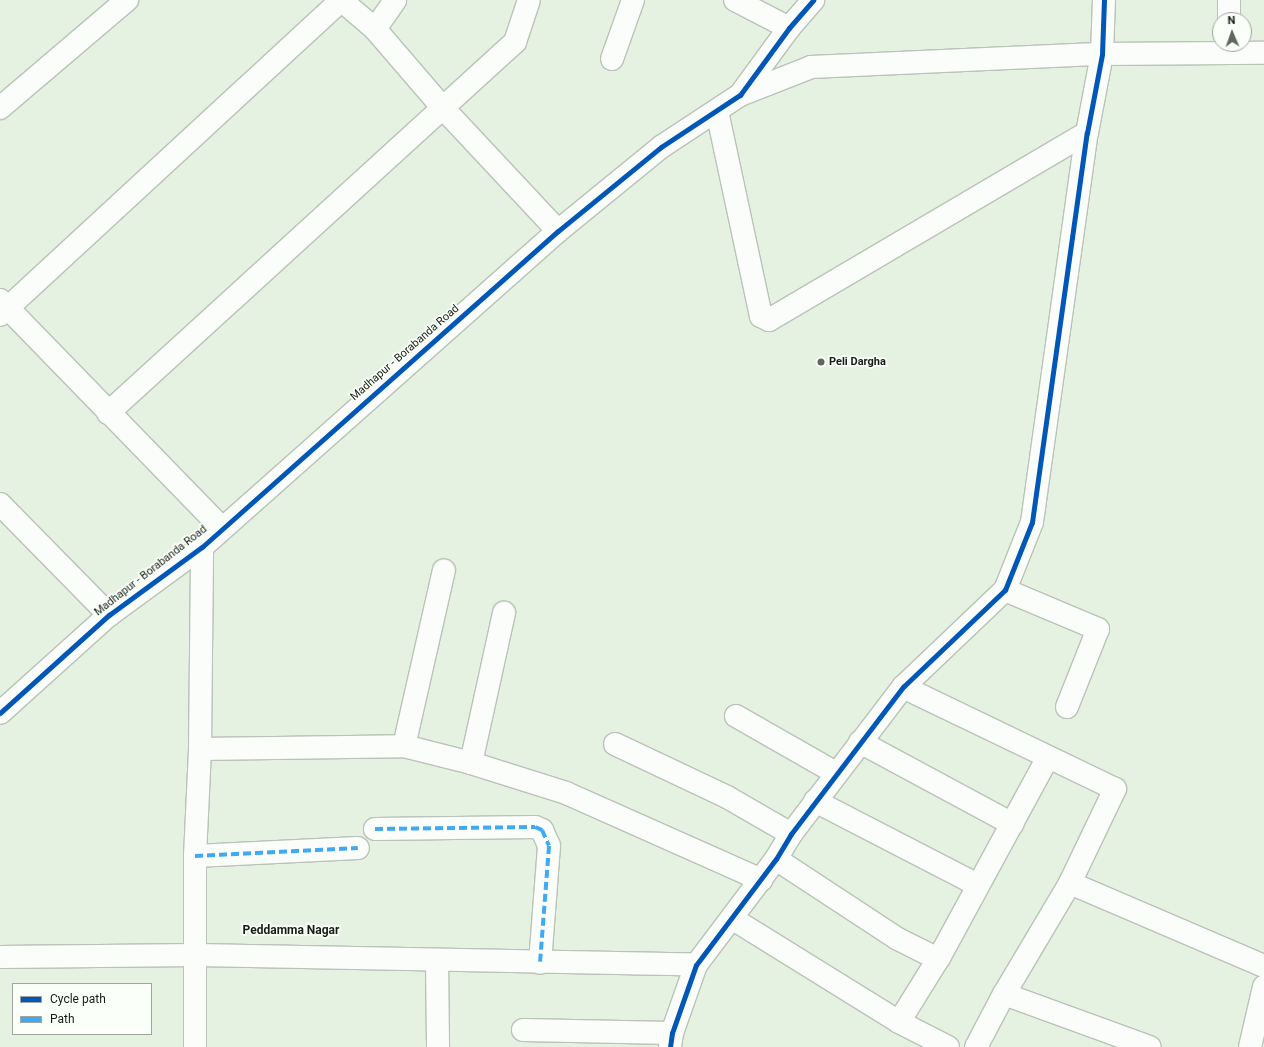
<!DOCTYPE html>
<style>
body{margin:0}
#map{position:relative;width:1264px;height:1047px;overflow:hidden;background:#e5f2e2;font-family:Roboto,sans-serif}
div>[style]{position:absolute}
.roads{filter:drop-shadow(1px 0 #b9c3b7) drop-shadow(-1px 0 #b9c3b7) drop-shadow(0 1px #b9c3b7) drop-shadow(0 -1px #b9c3b7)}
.minor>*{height:22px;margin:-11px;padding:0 11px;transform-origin:11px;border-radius:11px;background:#fbfdfb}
.quiet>*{height:4px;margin-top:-2px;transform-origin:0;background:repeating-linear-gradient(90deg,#3fa9f5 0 8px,transparent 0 12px)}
.cycleway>*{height:5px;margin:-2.5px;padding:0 2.5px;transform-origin:2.5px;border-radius:2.5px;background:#0057b8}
.dots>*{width:11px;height:11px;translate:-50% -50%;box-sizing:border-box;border:2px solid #fafff9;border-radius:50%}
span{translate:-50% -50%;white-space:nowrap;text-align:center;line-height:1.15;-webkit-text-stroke:3.5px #fafff9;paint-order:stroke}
.street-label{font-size:11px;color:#161e14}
.poi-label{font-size:11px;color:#161e14;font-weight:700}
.left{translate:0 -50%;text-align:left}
.neighbourhood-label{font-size:12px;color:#161e14;font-weight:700}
.legend{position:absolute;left:12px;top:983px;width:140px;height:52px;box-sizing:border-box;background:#fafff9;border:1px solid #9fa59d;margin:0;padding:5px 7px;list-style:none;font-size:12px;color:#161e14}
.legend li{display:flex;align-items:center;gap:8px;height:20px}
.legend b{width:20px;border:1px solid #9fa59d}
.north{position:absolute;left:1212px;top:12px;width:40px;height:40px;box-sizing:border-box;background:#fafff9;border:1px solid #9fa59d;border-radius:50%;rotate:358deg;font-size:11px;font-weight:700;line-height:16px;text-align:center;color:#161e14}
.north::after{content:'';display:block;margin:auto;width:14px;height:18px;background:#5e685c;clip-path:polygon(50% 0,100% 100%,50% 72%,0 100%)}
</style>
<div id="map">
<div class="roads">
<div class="minor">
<i style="left:341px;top:0;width:45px;rotate:40.5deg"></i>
<i style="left:375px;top:29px;width:104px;rotate:49.3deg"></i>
<i style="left:443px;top:108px;width:168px;rotate:46.9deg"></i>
<i style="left:735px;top:0;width:61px;rotate:27.4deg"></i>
<i style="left:1229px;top:0;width:20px;rotate:90deg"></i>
<i style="left:375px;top:29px;width:35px;rotate:-55deg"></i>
<i style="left:612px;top:59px;width:63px;rotate:-70.4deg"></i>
<i style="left:740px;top:95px;width:76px;rotate:-21.5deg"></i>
<i style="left:811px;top:67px;width:291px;rotate:-2.6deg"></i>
<i style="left:1102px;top:54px;width:162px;rotate:-0.4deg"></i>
<i style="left:0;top:108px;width:167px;rotate:-40.4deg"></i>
<i style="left:717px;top:111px;width:210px;rotate:77.9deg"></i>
<i style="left:761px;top:316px;width:9px;rotate:27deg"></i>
<i style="left:769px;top:320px;width:369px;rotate:-30.5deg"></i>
<i style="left:0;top:300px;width:318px;rotate:45.8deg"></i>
<i style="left:0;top:315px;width:464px;rotate:-42.7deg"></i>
<i style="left:108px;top:413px;width:551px;rotate:-42.35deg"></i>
<i style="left:515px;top:42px;width:44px;rotate:-71.6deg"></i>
<i style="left:0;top:504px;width:156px;rotate:45.5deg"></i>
<i style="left:1005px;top:590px;width:101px;rotate:22.8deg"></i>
<i style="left:1098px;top:629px;width:84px;rotate:111.7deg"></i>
<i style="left:903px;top:687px;width:235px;rotate:25.7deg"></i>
<i style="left:1115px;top:789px;width:104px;rotate:115.6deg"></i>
<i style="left:1070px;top:883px;width:129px;rotate:120.7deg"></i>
<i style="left:1004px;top:994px;width:60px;rotate:117.8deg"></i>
<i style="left:0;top:713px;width:147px;rotate:-42deg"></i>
<i style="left:109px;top:615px;width:115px;rotate:-36.2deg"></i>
<i style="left:202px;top:547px;width:476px;rotate:-41.6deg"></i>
<i style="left:558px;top:231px;width:133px;rotate:-39.2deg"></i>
<i style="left:661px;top:147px;width:95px;rotate:-33.4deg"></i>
<i style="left:740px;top:95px;width:83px;rotate:-53.8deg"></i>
<i style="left:789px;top:28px;width:37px;rotate:-49deg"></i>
<i style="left:736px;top:716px;width:115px;rotate:29.7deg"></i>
<i style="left:860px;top:742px;width:173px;rotate:28.3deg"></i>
<i style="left:615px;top:744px;width:124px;rotate:25.3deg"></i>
<i style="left:727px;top:797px;width:74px;rotate:30deg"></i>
<i style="left:404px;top:746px;width:180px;rotate:-77.2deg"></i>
<i style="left:200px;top:749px;width:204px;rotate:-0.8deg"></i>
<i style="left:404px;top:746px;width:69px;rotate:14.2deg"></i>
<i style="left:471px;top:763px;width:100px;rotate:17.5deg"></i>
<i style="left:566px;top:793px;width:214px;rotate:24deg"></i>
<i style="left:471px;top:763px;width:154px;rotate:-77.6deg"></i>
<i style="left:815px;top:801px;width:183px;rotate:27.3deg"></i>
<i style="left:375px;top:829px;width:160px;rotate:-0.7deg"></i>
<i style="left:535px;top:827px;width:8px;rotate:23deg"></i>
<i style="left:542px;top:830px;width:17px;rotate:66deg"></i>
<i style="left:549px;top:846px;width:117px;rotate:94.4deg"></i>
<i style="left:195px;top:856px;width:163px;rotate:-2.8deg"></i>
<i style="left:776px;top:859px;width:146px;rotate:33.3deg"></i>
<i style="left:898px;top:939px;width:45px;rotate:26.6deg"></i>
<i style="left:1070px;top:883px;width:211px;rotate:23.2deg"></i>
<i style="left:733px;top:919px;width:195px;rotate:31.8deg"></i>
<i style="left:899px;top:1022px;width:55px;rotate:27deg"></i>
<i style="left:0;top:957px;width:197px;rotate:-0.6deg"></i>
<i style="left:197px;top:955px;width:499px;rotate:1.1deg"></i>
<i style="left:437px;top:961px;width:86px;rotate:89.3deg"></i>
<i style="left:1004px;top:994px;width:155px;rotate:20deg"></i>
<i style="left:899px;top:1022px;width:78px;rotate:-58.2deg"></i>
<i style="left:940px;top:956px;width:226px;rotate:-61.5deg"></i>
<i style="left:523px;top:1030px;width:149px;rotate:1.2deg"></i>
<i style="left:195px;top:1047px;width:191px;rotate:-90deg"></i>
<i style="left:195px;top:856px;width:107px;rotate:-87.3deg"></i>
<i style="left:200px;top:749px;width:202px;rotate:-89.4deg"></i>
<i style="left:670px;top:1047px;width:14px;rotate:-82deg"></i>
<i style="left:672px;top:1033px;width:72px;rotate:-70.6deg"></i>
<i style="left:696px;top:965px;width:133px;rotate:-53deg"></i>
<i style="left:776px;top:859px;width:29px;rotate:-59deg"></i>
<i style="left:791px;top:834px;width:185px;rotate:-52.7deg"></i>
<i style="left:903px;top:687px;width:141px;rotate:-43.6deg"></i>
<i style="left:1005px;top:590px;width:73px;rotate:-68.3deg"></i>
<i style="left:1032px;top:522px;width:393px;rotate:-82deg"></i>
<i style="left:1087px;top:133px;width:80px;rotate:-79.2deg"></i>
<i style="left:1102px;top:54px;width:54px;rotate:-87.9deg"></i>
<i style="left:1250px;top:1047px;width:62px;rotate:-76.9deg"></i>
</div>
</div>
<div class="quiet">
<i style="left:375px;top:829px;width:160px;rotate:-0.7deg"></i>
<i style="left:535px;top:827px;width:8px;rotate:23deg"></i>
<i style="left:542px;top:830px;width:17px;rotate:66deg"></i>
<i style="left:549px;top:846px;width:117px;rotate:94.4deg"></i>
<i style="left:195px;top:856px;width:163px;rotate:-2.8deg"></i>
</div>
<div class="cycleway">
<i style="left:0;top:713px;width:147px;rotate:-42deg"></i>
<i style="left:109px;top:615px;width:115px;rotate:-36.2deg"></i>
<i style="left:202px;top:547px;width:476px;rotate:-41.6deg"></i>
<i style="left:558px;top:231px;width:133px;rotate:-39.2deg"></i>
<i style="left:661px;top:147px;width:95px;rotate:-33.4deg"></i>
<i style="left:740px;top:95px;width:83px;rotate:-53.8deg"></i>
<i style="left:789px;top:28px;width:37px;rotate:-49deg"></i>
<i style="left:670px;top:1047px;width:14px;rotate:-82deg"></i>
<i style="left:672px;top:1033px;width:72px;rotate:-70.6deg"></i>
<i style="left:696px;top:965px;width:133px;rotate:-53deg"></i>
<i style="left:776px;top:859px;width:29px;rotate:-59deg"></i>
<i style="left:791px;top:834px;width:185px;rotate:-52.7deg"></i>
<i style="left:903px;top:687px;width:141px;rotate:-43.6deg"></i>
<i style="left:1005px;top:590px;width:73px;rotate:-68.3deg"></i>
<i style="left:1032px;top:522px;width:393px;rotate:-82deg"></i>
<i style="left:1087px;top:133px;width:80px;rotate:-79.2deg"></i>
<i style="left:1102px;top:54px;width:54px;rotate:-87.9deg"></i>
</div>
<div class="dots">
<i style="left:821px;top:362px;background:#5e685c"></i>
</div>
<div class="street-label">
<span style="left:405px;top:353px;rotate:-41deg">Madhapur - Borabanda Road</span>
<span style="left:151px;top:571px;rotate:-38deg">Madhapur - Borabanda Road</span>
</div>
<div class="poi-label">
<span class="left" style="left:829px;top:362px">Peli Dargha</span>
</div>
<div class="neighbourhood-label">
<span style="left:291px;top:931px">Peddamma Nagar</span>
</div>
<ul class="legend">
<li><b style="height:5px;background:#0057b8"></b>Cycle path</li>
<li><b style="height:5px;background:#3fa9f5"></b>Path</li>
</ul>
<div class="north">N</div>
</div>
